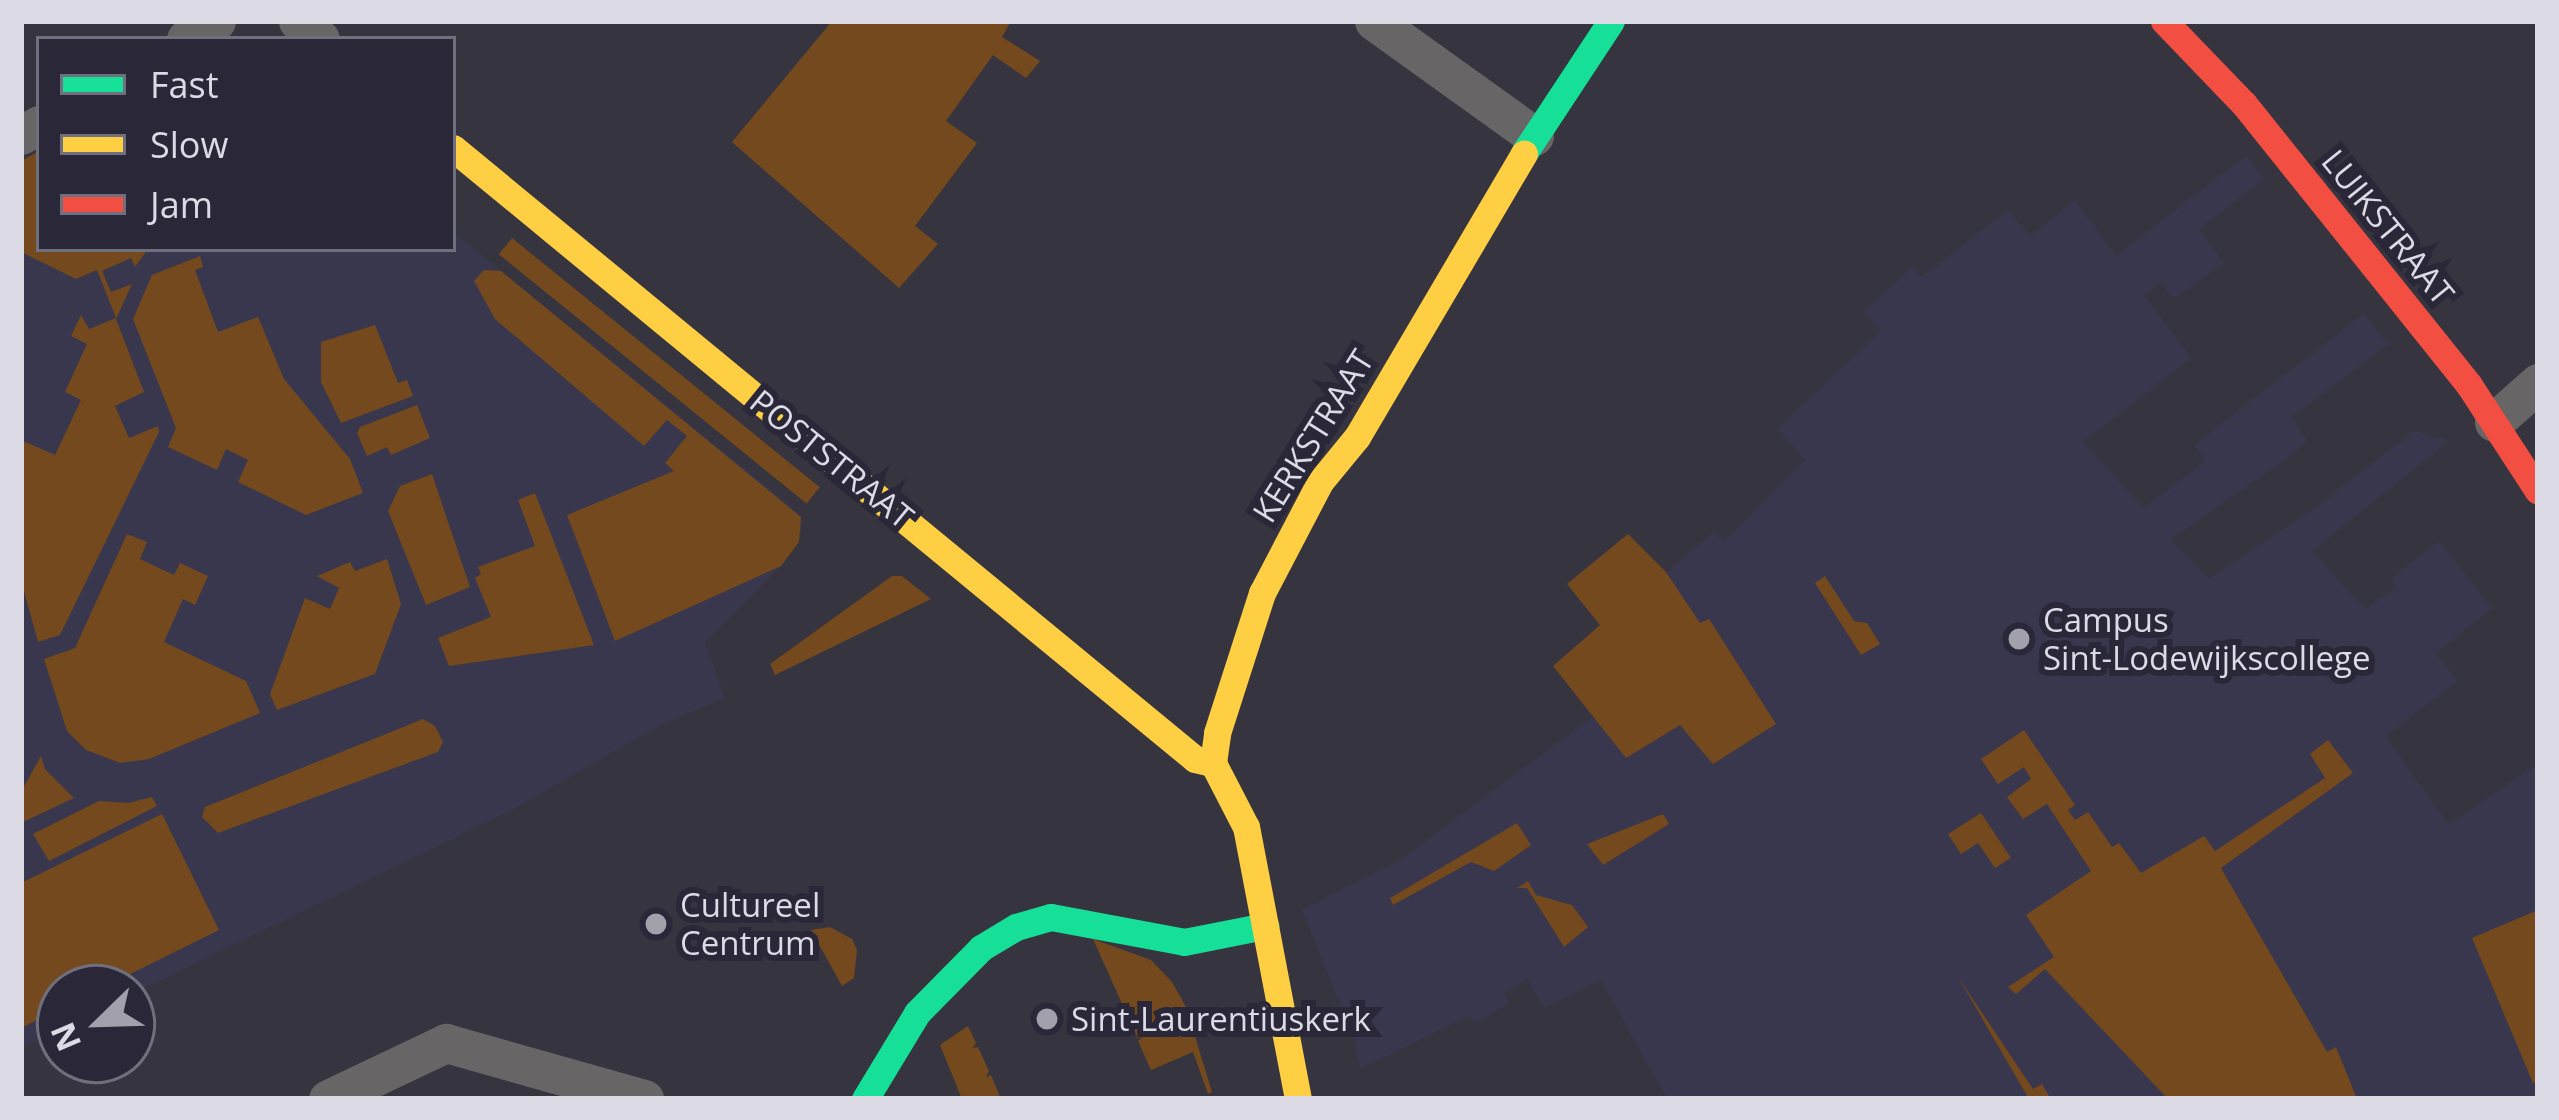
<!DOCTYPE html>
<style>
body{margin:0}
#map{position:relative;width:2559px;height:1120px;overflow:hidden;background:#36353f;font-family:"Open Sans",sans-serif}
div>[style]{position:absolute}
.built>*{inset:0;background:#39374d}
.green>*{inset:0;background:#73491d;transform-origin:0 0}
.street>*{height:39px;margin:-19.5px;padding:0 19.5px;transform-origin:19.5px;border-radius:19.5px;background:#676565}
.fast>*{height:27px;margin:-13.5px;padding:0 13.5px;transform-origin:13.5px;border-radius:13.5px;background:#16e098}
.slow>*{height:27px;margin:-13.5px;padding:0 13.5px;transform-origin:13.5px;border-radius:13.5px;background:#ffcf43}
.jam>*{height:27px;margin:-13.5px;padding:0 13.5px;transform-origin:13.5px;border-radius:13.5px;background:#f24e42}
.dots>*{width:33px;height:33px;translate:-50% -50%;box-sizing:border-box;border:6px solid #292738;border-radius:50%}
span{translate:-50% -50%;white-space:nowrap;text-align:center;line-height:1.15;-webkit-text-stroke:12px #292738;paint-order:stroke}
.street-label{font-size:33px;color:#dbdae5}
.poi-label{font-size:33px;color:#dbdae5}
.left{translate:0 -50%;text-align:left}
.frame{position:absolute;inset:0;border:24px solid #dbdae5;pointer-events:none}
.legend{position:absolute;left:36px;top:36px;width:420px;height:216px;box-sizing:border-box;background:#292738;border:3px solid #706f7d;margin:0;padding:15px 21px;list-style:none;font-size:36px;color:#dbdae5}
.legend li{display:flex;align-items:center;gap:24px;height:60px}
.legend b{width:60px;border:3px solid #706f7d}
.north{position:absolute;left:36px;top:964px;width:120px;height:120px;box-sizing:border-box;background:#292738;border:3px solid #706f7d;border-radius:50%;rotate:247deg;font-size:33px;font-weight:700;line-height:48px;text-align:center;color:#dbdae5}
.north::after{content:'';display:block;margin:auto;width:42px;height:54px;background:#a1a0ab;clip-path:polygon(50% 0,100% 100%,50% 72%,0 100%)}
</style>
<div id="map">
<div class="built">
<i style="clip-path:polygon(39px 151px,39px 249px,453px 249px,453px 232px,788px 504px,801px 517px,802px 531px,781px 566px,705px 642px,725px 698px,660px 725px,516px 808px,132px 994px,132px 988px,60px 988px,60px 1029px,21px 1048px,21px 161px)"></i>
<i style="clip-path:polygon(2246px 156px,2264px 179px,2199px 229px,2224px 263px,2172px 299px,2161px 282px,2144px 295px,2191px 358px,2083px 442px,2144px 508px,2206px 461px,2194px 445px,2364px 314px,2388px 344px,2292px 417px,2307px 441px,2290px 456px,2171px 539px,2209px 579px,2310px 512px,2414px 431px,2449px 441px,2312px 551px,2365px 609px,2396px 588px,2391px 579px,2439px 541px,2492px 608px,2436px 653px,2457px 681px,2385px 736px,2449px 825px,2538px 763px,2538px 1099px,1667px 1099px,1601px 980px,1544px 1008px,1527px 979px,1504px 993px,1509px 1004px,1475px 1023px,1469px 1016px,1360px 1069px,1354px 1039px,1302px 910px,1399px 861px,1593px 717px,1553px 666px,1600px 625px,1567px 584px,1628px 534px,1666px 572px,1714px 532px,1724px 542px,1805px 460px,1777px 429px,1881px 331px,1864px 312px,1912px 267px,1922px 277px,2008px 210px,2030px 236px,2075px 201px,2116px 256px)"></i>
</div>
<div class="green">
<i style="clip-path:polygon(832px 21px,1011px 21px,1002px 37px,1040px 61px,1026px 78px,993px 55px,946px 121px,977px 143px,915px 226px,938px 244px,899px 288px,732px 142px)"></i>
<i style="clip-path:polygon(39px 151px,39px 249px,148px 249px,135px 267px,131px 258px,102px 271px,111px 292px,132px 284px,116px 319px,144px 392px,115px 406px,129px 438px,158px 426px,159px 432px,60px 635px,38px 642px,21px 580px,21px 440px,55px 455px,81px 400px,65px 392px,87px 344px,71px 336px,81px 315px,89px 329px,116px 318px,97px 270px,76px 279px,21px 252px,21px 161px)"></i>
<i style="left:512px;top:238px;width:396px;height:21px;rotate:39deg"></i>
<i style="clip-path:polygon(200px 256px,203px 267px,195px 270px,218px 332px,258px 317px,284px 379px,350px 459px,363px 493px,306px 515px,238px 482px,248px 460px,226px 449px,217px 470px,168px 447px,176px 428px,133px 319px,152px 275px)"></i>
<i style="clip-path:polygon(484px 270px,501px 271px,801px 517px,799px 542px,781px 566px,615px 641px,567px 515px,674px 471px,665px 463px,687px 436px,667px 420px,644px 446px,495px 319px,474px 281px)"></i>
<i style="clip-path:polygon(375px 325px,398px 383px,407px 380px,413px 396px,341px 423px,321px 382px,321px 342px)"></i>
<i style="clip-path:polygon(417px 405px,430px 438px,391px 455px,387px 447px,367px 456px,357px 433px,360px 427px)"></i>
<i style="clip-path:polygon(432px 474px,470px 587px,426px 605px,388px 511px,400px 486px)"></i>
<i style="clip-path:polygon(535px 493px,594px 645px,449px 666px,438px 638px,491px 617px,475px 578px,481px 574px,478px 567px,535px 546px,518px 500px)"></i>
<i style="clip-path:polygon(127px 534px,147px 542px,140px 559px,174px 575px,180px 563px,208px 576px,195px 605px,183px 599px,164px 642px,246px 681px,260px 713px,149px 759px,120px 763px,86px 750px,67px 731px,44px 659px,75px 648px)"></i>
<i style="clip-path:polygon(1628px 534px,1666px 572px,1700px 623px,1709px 619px,1776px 724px,1713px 764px,1680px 725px,1626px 758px,1553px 666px,1600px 625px,1567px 584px)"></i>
<i style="clip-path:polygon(387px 559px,401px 604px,375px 674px,277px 710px,270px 694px,305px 598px,330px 609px,339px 588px,317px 576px,350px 562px,355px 571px)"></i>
<i style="clip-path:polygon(892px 576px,902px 576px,931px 599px,775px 675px,770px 664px)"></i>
<i style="clip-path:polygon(1825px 576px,1854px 621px,1867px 623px,1880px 644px,1861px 655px,1815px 583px)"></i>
<i style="clip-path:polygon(423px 719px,435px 726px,443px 742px,438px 752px,218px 833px,202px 817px,205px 807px)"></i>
<i style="clip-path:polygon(2024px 730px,2075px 805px,2068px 810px,2075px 820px,2088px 812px,2112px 847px,2119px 843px,2141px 873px,2204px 836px,2215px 851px,2325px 778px,2310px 754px,2328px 740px,2353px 773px,2221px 868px,2327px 1052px,2336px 1047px,2357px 1099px,2168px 1099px,2045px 969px,2016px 994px,2008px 987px,2054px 957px,2026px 915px,2091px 871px,2047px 804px,2023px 819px,2007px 797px,2031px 779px,2024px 767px,1998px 784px,1981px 759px)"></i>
<i style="clip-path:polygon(41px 756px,45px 769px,74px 798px,21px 823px,21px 792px)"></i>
<i style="clip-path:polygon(152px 797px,157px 806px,49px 861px,33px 834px,99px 801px,128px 803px)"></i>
<i style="clip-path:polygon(1981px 813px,2011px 858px,1995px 868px,1978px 843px,1961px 854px,1948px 834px)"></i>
<i style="clip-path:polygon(162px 814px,219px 930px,102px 988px,60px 988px,60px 1009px,21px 1028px,21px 883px)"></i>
<i style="clip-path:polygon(1663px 814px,1669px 824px,1603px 865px,1587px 844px)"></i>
<i style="clip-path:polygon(1517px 823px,1531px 845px,1494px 871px,1471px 862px,1393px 905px,1390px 898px)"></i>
<i style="clip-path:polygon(1528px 881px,1536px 895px,1572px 905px,1588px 927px,1564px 947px,1527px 888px,1517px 888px)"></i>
<i style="clip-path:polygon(2538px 910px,2538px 1081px,2533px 1083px,2472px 938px)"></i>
<i style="clip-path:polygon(830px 927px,852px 939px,857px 950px,854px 978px,842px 986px,811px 930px)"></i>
<i style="clip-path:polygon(1093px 939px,1151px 960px,1172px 982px,1186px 1007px,1212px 1092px,1208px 1094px,1193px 1052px,1151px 1070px,1138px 1041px,1142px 1037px,1137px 1038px,1128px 1007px,1124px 1008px)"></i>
<i style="clip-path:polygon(1958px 977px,2033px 1089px,2042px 1084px,2051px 1099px,2029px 1099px)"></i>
<i style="clip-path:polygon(968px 1026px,976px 1043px,973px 1048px,978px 1047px,989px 1071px,986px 1077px,991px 1075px,1001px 1099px,962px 1099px,940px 1045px)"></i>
</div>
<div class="street">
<i style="left:298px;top:21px;width:28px;rotate:39deg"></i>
<i style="left:1374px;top:21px;width:197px;rotate:35.7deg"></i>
<i style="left:186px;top:39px;width:35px;rotate:-31deg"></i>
<i style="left:21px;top:135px;width:21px;rotate:-29deg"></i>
<i style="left:2494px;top:422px;width:59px;rotate:-41.6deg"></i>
<i style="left:328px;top:1099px;width:131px;rotate:-25.4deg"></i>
<i style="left:446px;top:1043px;width:206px;rotate:15.8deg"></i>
</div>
<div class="fast">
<i style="left:1524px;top:153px;width:158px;rotate:-56.6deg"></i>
<i style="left:865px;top:1099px;width:100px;rotate:-58.8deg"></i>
<i style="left:917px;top:1013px;width:91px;rotate:-45.4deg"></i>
<i style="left:981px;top:948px;width:41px;rotate:-31deg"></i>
<i style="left:1016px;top:927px;width:36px;rotate:-16deg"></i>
<i style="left:1051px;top:917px;width:135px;rotate:10.6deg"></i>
<i style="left:1184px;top:942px;width:83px;rotate:-11.2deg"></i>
</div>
<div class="slow">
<i style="left:453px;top:148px;width:961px;rotate:39.47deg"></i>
<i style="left:1195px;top:759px;width:18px;rotate:13deg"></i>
<i style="left:1298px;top:1099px;width:277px;rotate:-100.8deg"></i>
<i style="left:1246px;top:827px;width:72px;rotate:-117.3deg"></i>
<i style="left:1213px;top:763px;width:30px;rotate:-82deg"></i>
<i style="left:1217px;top:733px;width:147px;rotate:-72.2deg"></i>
<i style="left:1262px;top:593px;width:125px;rotate:-62.4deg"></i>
<i style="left:1320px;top:482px;width:58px;rotate:-50.6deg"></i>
<i style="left:1357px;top:437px;width:329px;rotate:-59.5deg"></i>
</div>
<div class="jam">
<i style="left:2164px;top:21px;width:115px;rotate:46.1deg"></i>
<i style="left:2244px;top:104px;width:360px;rotate:51.3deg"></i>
<i style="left:2469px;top:385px;width:126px;rotate:56.9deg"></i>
</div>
<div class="dots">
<i style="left:2019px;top:639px;background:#a1a0ab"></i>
<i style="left:656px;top:924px;background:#a1a0ab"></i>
<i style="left:1047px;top:1019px;background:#a1a0ab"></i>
</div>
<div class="street-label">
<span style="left:2388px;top:227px;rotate:51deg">LUIKSTRAAT</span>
<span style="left:1313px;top:436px;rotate:-58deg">KERKSTRAAT</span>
<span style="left:832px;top:459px;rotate:39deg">POSTSTRAAT</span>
</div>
<div class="poi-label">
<span class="left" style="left:2043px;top:639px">Campus<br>Sint-Lodewijkscollege</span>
<span class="left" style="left:680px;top:924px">Cultureel<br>Centrum</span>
<span class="left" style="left:1071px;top:1019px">Sint-Laurentiuskerk</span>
</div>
<div class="frame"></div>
<ul class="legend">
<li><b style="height:15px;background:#16e098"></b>Fast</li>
<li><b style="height:15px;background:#ffcf43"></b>Slow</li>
<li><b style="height:15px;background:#f24e42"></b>Jam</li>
</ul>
<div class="north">N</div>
</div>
